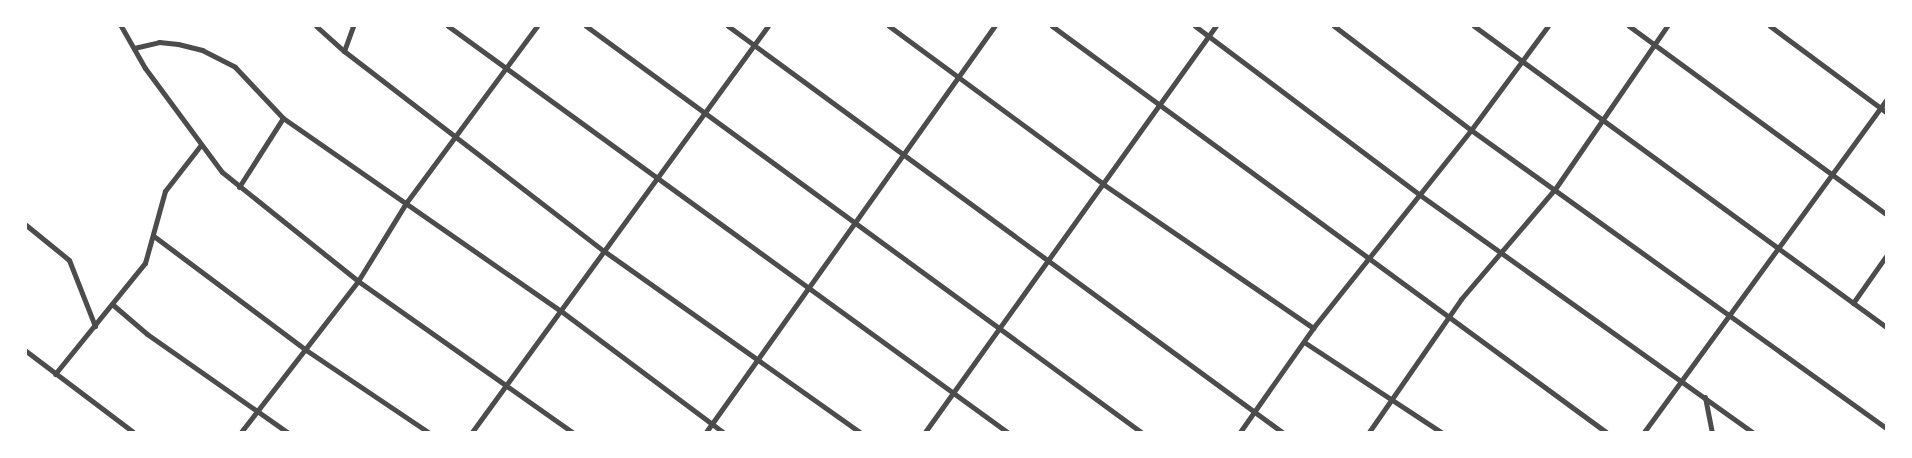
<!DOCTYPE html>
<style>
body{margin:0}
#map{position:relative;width:1912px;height:458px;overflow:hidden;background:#fff;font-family:Rubik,sans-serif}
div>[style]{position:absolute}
.minor>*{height:5px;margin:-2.5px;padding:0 2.5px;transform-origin:2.5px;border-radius:2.5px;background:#4c4c4c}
span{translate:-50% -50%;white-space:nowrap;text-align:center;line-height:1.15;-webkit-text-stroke:6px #fff;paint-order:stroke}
.frame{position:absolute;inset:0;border:27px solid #fff;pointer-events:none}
</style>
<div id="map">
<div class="minor">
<i style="left:121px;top:26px;width:48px;rotate:60.3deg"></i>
<i style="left:145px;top:68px;width:129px;rotate:53.5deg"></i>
<i style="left:222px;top:172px;width:174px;rotate:38.7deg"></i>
<i style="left:358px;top:281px;width:262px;rotate:35.2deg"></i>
<i style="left:316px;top:26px;width:38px;rotate:42deg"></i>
<i style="left:344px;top:51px;width:328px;rotate:37.6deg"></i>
<i style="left:604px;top:251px;width:314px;rotate:35.3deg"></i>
<i style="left:448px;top:26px;width:691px;rotate:35.99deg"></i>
<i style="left:586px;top:26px;width:688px;rotate:36.19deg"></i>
<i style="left:728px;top:26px;width:687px;rotate:36.24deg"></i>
<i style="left:889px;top:26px;width:266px;rotate:36.4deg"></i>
<i style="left:1103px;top:184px;width:255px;rotate:34.4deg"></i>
<i style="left:1052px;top:26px;width:687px;rotate:36.24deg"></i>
<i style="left:1195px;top:26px;width:281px;rotate:36.9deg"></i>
<i style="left:1420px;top:195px;width:408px;rotate:35.5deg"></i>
<i style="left:1334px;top:26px;width:172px;rotate:37.2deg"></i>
<i style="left:1471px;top:130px;width:511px;rotate:35.68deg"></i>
<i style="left:1474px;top:26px;width:510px;rotate:36.15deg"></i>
<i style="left:1629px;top:26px;width:318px;rotate:36.2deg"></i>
<i style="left:1770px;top:26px;width:144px;rotate:36.6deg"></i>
<i style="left:134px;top:48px;width:26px;rotate:-13deg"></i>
<i style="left:159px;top:42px;width:19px;rotate:6deg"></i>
<i style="left:178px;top:44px;width:25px;rotate:14deg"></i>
<i style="left:202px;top:50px;width:37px;rotate:27deg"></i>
<i style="left:235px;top:67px;width:70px;rotate:46.7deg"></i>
<i style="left:283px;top:118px;width:338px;rotate:34.8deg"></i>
<i style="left:561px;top:311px;width:202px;rotate:36.8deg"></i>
<i style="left:344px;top:51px;width:27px;rotate:-70deg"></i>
<i style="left:239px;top:187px;width:82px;rotate:-57.5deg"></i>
<i style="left:26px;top:225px;width:55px;rotate:39.1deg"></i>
<i style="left:69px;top:260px;width:71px;rotate:68.5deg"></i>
<i style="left:155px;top:237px;width:189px;rotate:36.8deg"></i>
<i style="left:306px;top:350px;width:147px;rotate:33.9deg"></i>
<i style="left:1853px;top:303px;width:57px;rotate:-54.9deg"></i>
<i style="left:112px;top:304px;width:46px;rotate:40.6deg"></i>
<i style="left:147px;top:334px;width:171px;rotate:35deg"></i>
<i style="left:1304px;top:342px;width:164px;rotate:33.3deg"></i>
<i style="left:26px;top:351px;width:134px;rotate:37.1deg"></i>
<i style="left:55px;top:374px;width:143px;rotate:-51deg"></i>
<i style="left:145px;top:263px;width:75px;rotate:-74.5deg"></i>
<i style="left:165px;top:191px;width:57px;rotate:-52.1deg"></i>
<i style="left:1705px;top:397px;width:36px;rotate:79deg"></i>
<i style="left:241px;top:432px;width:191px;rotate:-52.2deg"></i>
<i style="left:358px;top:281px;width:92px;rotate:-58.4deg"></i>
<i style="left:406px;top:203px;width:220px;rotate:-53.5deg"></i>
<i style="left:472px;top:432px;width:502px;rotate:-53.91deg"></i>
<i style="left:706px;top:432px;width:498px;rotate:-54.6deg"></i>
<i style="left:925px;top:432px;width:500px;rotate:-54.4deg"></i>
<i style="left:1240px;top:432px;width:127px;rotate:-54.9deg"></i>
<i style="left:1313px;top:328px;width:253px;rotate:-51.4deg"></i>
<i style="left:1471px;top:130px;width:129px;rotate:-53.5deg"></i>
<i style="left:1369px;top:432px;width:162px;rotate:-55.3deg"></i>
<i style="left:1461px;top:299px;width:145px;rotate:-49.5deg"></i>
<i style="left:1555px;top:189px;width:198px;rotate:-55.5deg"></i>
<i style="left:1644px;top:432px;width:411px;rotate:-53.9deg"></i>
</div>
<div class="frame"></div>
</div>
